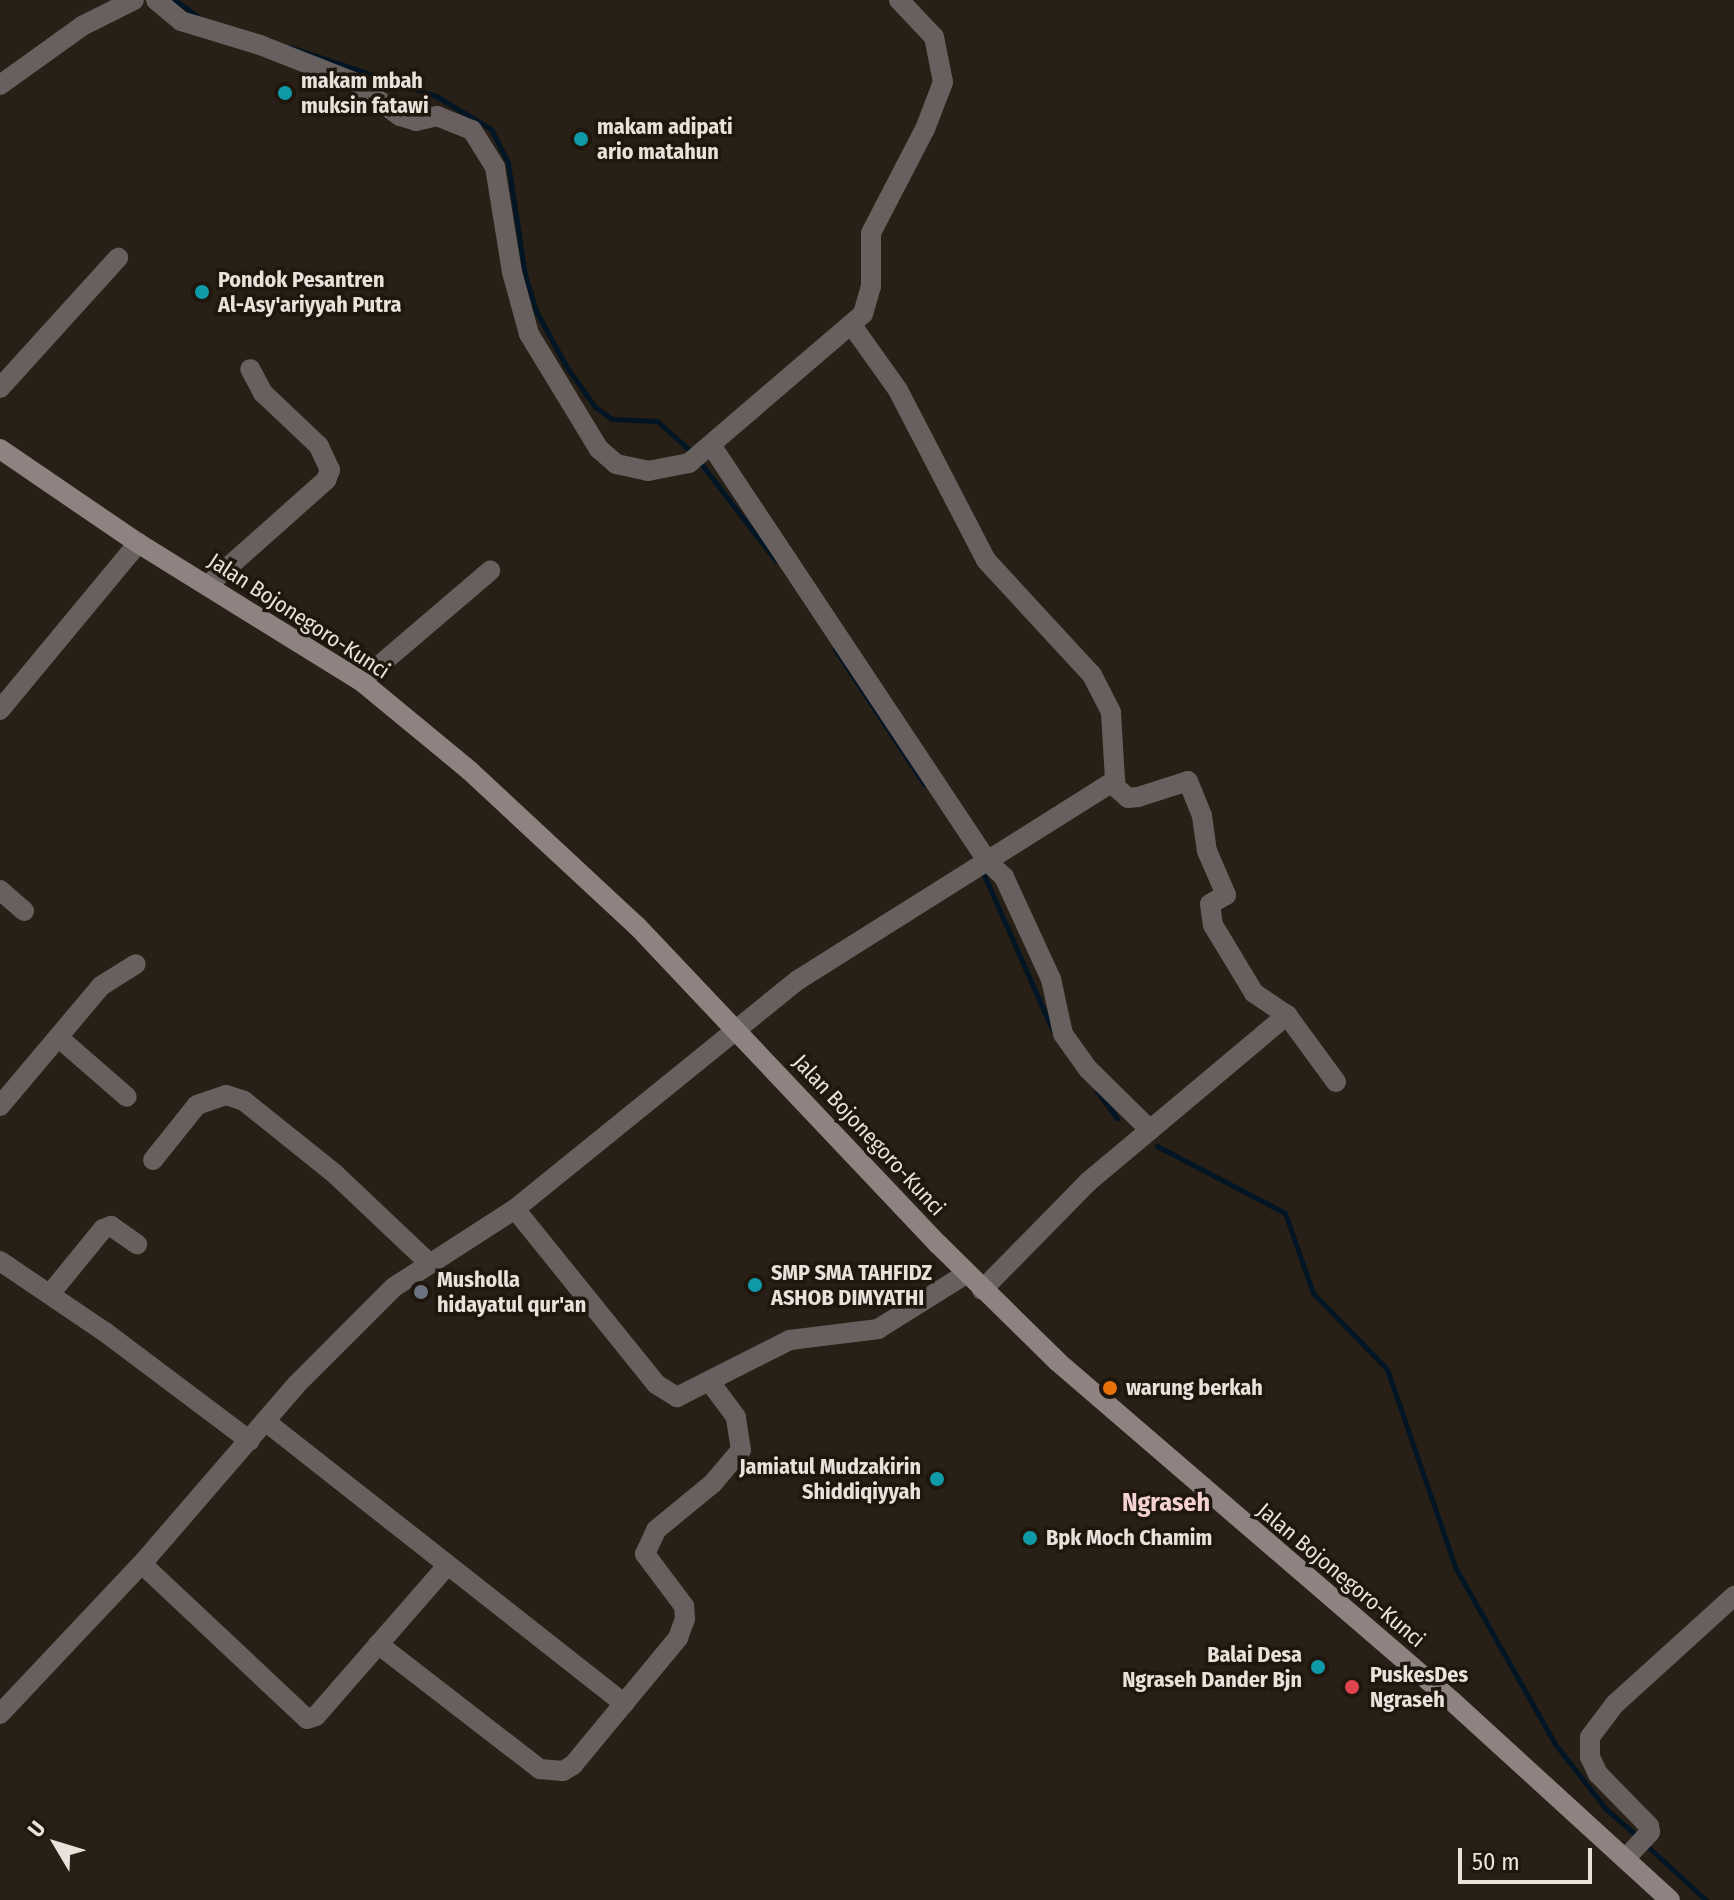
<!DOCTYPE html>
<style>
body{margin:0}
#map{position:relative;width:1734px;height:1900px;overflow:hidden;background:#282016;font-family:"Fira Sans Condensed",sans-serif}
div>[style]{position:absolute}
.stream>*{height:5px;margin:-2.5px;padding:0 2.5px;transform-origin:2.5px;border-radius:2.5px;background:#021524}
.minor>*{height:20px;margin:-10px;padding:0 10px;transform-origin:10px;border-radius:10px;background:#67605f}
.secondary>*{height:20px;margin:-10px;padding:0 10px;transform-origin:10px;border-radius:10px;background:#8f8382}
.dots>*{width:22px;height:22px;translate:-50% -50%;box-sizing:border-box;border:4px solid #1f160d;border-radius:50%}
span{translate:-50% -50%;white-space:nowrap;text-align:center;line-height:1.15;-webkit-text-stroke:7px #1f160d;paint-order:stroke}
.poi-label{font-size:22px;color:#e8e2db;font-weight:700}
.left{translate:0 -50%;text-align:left}
.right{translate:-100% -50%;text-align:right}
.street-label{font-size:22px;color:#e8e2db}
.quarter-label{font-size:26px;color:#f4d1d3;font-weight:700}
.north{position:absolute;left:16px;top:1804px;width:80px;height:80px;-webkit-text-stroke:6px #1f160d;paint-order:stroke;rotate:308deg;font-size:22px;font-weight:700;line-height:32px;text-align:center;color:#e8e2db}
.north::after{content:'';display:block;margin:auto;width:28px;height:36px;background:#e8e2db;clip-path:polygon(50% 0,100% 100%,50% 72%,0 100%)}
.scale{position:absolute;left:1458px;top:1848px;width:134px;height:36px;box-sizing:border-box;border:4px solid #e8e2db;border-top:0;padding-left:10px;font-size:24px;line-height:28px;white-space:nowrap;color:#e8e2db;-webkit-text-stroke:6px #1f160d;paint-order:stroke}
</style>
<div id="map">
<div class="stream">
<i style="left:175px;top:0;width:27px;rotate:36deg"></i>
<i style="left:290px;top:47px;width:154px;rotate:18.6deg"></i>
<i style="left:436px;top:96px;width:64px;rotate:31deg"></i>
<i style="left:491px;top:129px;width:38px;rotate:63deg"></i>
<i style="left:508px;top:163px;width:113px;rotate:81.4deg"></i>
<i style="left:525px;top:275px;width:38px;rotate:73deg"></i>
<i style="left:536px;top:311px;width:63px;rotate:61.4deg"></i>
<i style="left:566px;top:366px;width:50px;rotate:54.7deg"></i>
<i style="left:595px;top:407px;width:21px;rotate:35deg"></i>
<i style="left:612px;top:419px;width:45px;rotate:2.5deg"></i>
<i style="left:657px;top:421px;width:48px;rotate:41.6deg"></i>
<i style="left:699px;top:461px;width:126px;rotate:52.4deg"></i>
<i style="left:835px;top:649px;width:162px;rotate:56.6deg"></i>
<i style="left:981px;top:868px;width:178px;rotate:66.2deg"></i>
<i style="left:1097px;top:1091px;width:34px;rotate:54deg"></i>
<i style="left:1157px;top:1146px;width:144px;rotate:27.6deg"></i>
<i style="left:1285px;top:1213px;width:85px;rotate:70.7deg"></i>
<i style="left:1313px;top:1293px;width:106px;rotate:45.8deg"></i>
<i style="left:1387px;top:1369px;width:209px;rotate:71deg"></i>
<i style="left:1455px;top:1567px;width:203px;rotate:60.5deg"></i>
<i style="left:1555px;top:1744px;width:83px;rotate:51.9deg"></i>
<i style="left:1606px;top:1809px;width:43px;rotate:41.2deg"></i>
<i style="left:1645px;top:1844px;width:83px;rotate:42.6deg"></i>
</div>
<div class="minor">
<i style="left:156px;top:0;width:33px;rotate:40deg"></i>
<i style="left:181px;top:21px;width:83px;rotate:16.9deg"></i>
<i style="left:260px;top:45px;width:101px;rotate:21.5deg"></i>
<i style="left:354px;top:82px;width:57px;rotate:36.5deg"></i>
<i style="left:400px;top:116px;width:17px;rotate:17deg"></i>
<i style="left:416px;top:121px;width:22px;rotate:-13deg"></i>
<i style="left:437px;top:116px;width:38px;rotate:22deg"></i>
<i style="left:472px;top:130px;width:44px;rotate:58.1deg"></i>
<i style="left:495px;top:167px;width:106px;rotate:80.8deg"></i>
<i style="left:512px;top:272px;width:64px;rotate:74.7deg"></i>
<i style="left:529px;top:334px;width:135px;rotate:58.7deg"></i>
<i style="left:599px;top:449px;width:23px;rotate:41deg"></i>
<i style="left:616px;top:464px;width:33px;rotate:12deg"></i>
<i style="left:648px;top:471px;width:42px;rotate:-11deg"></i>
<i style="left:689px;top:463px;width:229px;rotate:-40.6deg"></i>
<i style="left:863px;top:314px;width:29px;rotate:-74deg"></i>
<i style="left:871px;top:286px;width:53px;rotate:-90deg"></i>
<i style="left:871px;top:233px;width:117px;rotate:-62.6deg"></i>
<i style="left:925px;top:129px;width:50px;rotate:-69deg"></i>
<i style="left:943px;top:82px;width:46px;rotate:-101.3deg"></i>
<i style="left:934px;top:37px;width:51px;rotate:-133.4deg"></i>
<i style="left:0;top:85px;width:101px;rotate:-35.7deg"></i>
<i style="left:82px;top:26px;width:58px;rotate:-26.6deg"></i>
<i style="left:0;top:388px;width:176px;rotate:-47.8deg"></i>
<i style="left:711px;top:445px;width:501px;rotate:56.41deg"></i>
<i style="left:988px;top:862px;width:22px;rotate:43deg"></i>
<i style="left:1004px;top:877px;width:112px;rotate:65.3deg"></i>
<i style="left:1051px;top:979px;width:56px;rotate:77.7deg"></i>
<i style="left:1063px;top:1034px;width:43px;rotate:54.5deg"></i>
<i style="left:1088px;top:1069px;width:87px;rotate:44.5deg"></i>
<i style="left:209px;top:584px;width:157px;rotate:-41.6deg"></i>
<i style="left:326px;top:480px;width:11px;rotate:-68deg"></i>
<i style="left:330px;top:470px;width:26px;rotate:-115deg"></i>
<i style="left:319px;top:446px;width:77px;rotate:-136.6deg"></i>
<i style="left:263px;top:393px;width:27px;rotate:-118deg"></i>
<i style="left:361px;top:681px;width:170px;rotate:-40.5deg"></i>
<i style="left:0;top:710px;width:217px;rotate:-50.4deg"></i>
<i style="left:1112px;top:784px;width:21px;rotate:41deg"></i>
<i style="left:1128px;top:798px;width:10px;rotate:-6deg"></i>
<i style="left:1138px;top:797px;width:52px;rotate:-17.7deg"></i>
<i style="left:1188px;top:781px;width:38px;rotate:68deg"></i>
<i style="left:1202px;top:816px;width:35px;rotate:82deg"></i>
<i style="left:1207px;top:851px;width:48px;rotate:66.6deg"></i>
<i style="left:1226px;top:895px;width:18px;rotate:151deg"></i>
<i style="left:1210px;top:904px;width:21px;rotate:82deg"></i>
<i style="left:1213px;top:925px;width:79px;rotate:58.9deg"></i>
<i style="left:1254px;top:993px;width:40px;rotate:34deg"></i>
<i style="left:1287px;top:1015px;width:83px;rotate:53.8deg"></i>
<i style="left:0;top:890px;width:32px;rotate:41deg"></i>
<i style="left:58px;top:1037px;width:91px;rotate:41deg"></i>
<i style="left:0;top:1106px;width:157px;rotate:-49.9deg"></i>
<i style="left:101px;top:986px;width:41px;rotate:-32.2deg"></i>
<i style="left:153px;top:1160px;width:70px;rotate:-51.3deg"></i>
<i style="left:197px;top:1105px;width:31px;rotate:-19deg"></i>
<i style="left:226px;top:1095px;width:19px;rotate:18deg"></i>
<i style="left:244px;top:1101px;width:117px;rotate:38.7deg"></i>
<i style="left:335px;top:1174px;width:128px;rotate:43.4deg"></i>
<i style="left:515px;top:1209px;width:225px;rotate:51.1deg"></i>
<i style="left:656px;top:1384px;width:25px;rotate:32deg"></i>
<i style="left:677px;top:1397px;width:127px;rotate:-26.8deg"></i>
<i style="left:790px;top:1340px;width:89px;rotate:-7.1deg"></i>
<i style="left:878px;top:1329px;width:104px;rotate:-32deg"></i>
<i style="left:0;top:1261px;width:127px;rotate:34.1deg"></i>
<i style="left:105px;top:1332px;width:181px;rotate:36.9deg"></i>
<i style="left:982px;top:1290px;width:151px;rotate:-45.5deg"></i>
<i style="left:1088px;top:1182px;width:260px;rotate:-40deg"></i>
<i style="left:50px;top:1294px;width:84px;rotate:-50.8deg"></i>
<i style="left:103px;top:1229px;width:9px;rotate:-21deg"></i>
<i style="left:111px;top:1226px;width:32px;rotate:35deg"></i>
<i style="left:265px;top:1421px;width:457px;rotate:38.2deg"></i>
<i style="left:142px;top:1564px;width:226px;rotate:43.2deg"></i>
<i style="left:307px;top:1719px;width:9px;rotate:-18deg"></i>
<i style="left:316px;top:1716px;width:198px;rotate:-48.9deg"></i>
<i style="left:378px;top:1644px;width:205px;rotate:37.7deg"></i>
<i style="left:540px;top:1769px;width:23px;rotate:5deg"></i>
<i style="left:563px;top:1771px;width:12px;rotate:-31deg"></i>
<i style="left:573px;top:1765px;width:165px;rotate:-50.4deg"></i>
<i style="left:678px;top:1638px;width:20px;rotate:-70deg"></i>
<i style="left:685px;top:1619px;width:13px;rotate:-94deg"></i>
<i style="left:684px;top:1606px;width:65px;rotate:-126.9deg"></i>
<i style="left:645px;top:1554px;width:26px;rotate:-65deg"></i>
<i style="left:656px;top:1530px;width:74px;rotate:-39.5deg"></i>
<i style="left:713px;top:1483px;width:43px;rotate:-49.7deg"></i>
<i style="left:741px;top:1450px;width:33px;rotate:-99deg"></i>
<i style="left:736px;top:1417px;width:44px;rotate:-126.6deg"></i>
<i style="left:0;top:1714px;width:213px;rotate:-46.7deg"></i>
<i style="left:146px;top:1559px;width:231px;rotate:-49.2deg"></i>
<i style="left:297px;top:1384px;width:137px;rotate:-45deg"></i>
<i style="left:394px;top:1287px;width:144px;rotate:-32.8deg"></i>
<i style="left:515px;top:1209px;width:364px;rotate:-39deg"></i>
<i style="left:798px;top:980px;width:375px;rotate:-32.2deg"></i>
<i style="left:1115px;top:780px;width:68px;rotate:-93.4deg"></i>
<i style="left:1111px;top:712px;width:42px;rotate:-117.2deg"></i>
<i style="left:1092px;top:675px;width:156px;rotate:-132.7deg"></i>
<i style="left:986px;top:560px;width:191px;rotate:-117.4deg"></i>
<i style="left:898px;top:390px;width:77px;rotate:-125.5deg"></i>
<i style="left:1625px;top:1859px;width:37px;rotate:-47deg"></i>
<i style="left:1650px;top:1832px;width:6px;rotate:-99deg"></i>
<i style="left:1649px;top:1826px;width:73px;rotate:-134.4deg"></i>
<i style="left:1598px;top:1774px;width:19px;rotate:-115deg"></i>
<i style="left:1590px;top:1757px;width:20px;rotate:-90deg"></i>
<i style="left:1590px;top:1737px;width:41px;rotate:-52.9deg"></i>
<i style="left:1615px;top:1704px;width:161px;rotate:-42.2deg"></i>
</div>
<div class="secondary">
<i style="left:0;top:449px;width:167px;rotate:34.3deg"></i>
<i style="left:138px;top:543px;width:262px;rotate:31.8deg"></i>
<i style="left:361px;top:681px;width:141px;rotate:39.5deg"></i>
<i style="left:470px;top:771px;width:228px;rotate:42.9deg"></i>
<i style="left:637px;top:926px;width:438px;rotate:46.6deg"></i>
<i style="left:938px;top:1244px;width:168px;rotate:44.5deg"></i>
<i style="left:1058px;top:1362px;width:520px;rotate:40.71deg"></i>
<i style="left:1452px;top:1701px;width:295px;rotate:42.4deg"></i>
</div>
<div class="dots">
<i style="left:285px;top:93px;background:#0f9aa8"></i>
<i style="left:581px;top:139px;background:#0f9aa8"></i>
<i style="left:202px;top:292px;background:#0f9aa8"></i>
<i style="left:755px;top:1285px;background:#0f9aa8"></i>
<i style="left:421px;top:1292px;background:#6b7280"></i>
<i style="left:1110px;top:1388px;background:#e8710a"></i>
<i style="left:937px;top:1479px;background:#0f9aa8"></i>
<i style="left:1030px;top:1538px;background:#0f9aa8"></i>
<i style="left:1318px;top:1667px;background:#0f9aa8"></i>
<i style="left:1352px;top:1687px;background:#e0444e"></i>
</div>
<div class="poi-label">
<span class="left" style="left:301px;top:93px">makam mbah<br>muksin fatawi</span>
<span class="left" style="left:597px;top:139px">makam adipati<br>ario matahun</span>
<span class="left" style="left:218px;top:292px">Pondok Pesantren<br>Al-Asy'ariyyah Putra</span>
<span class="left" style="left:771px;top:1285px">SMP SMA TAHFIDZ<br>ASHOB DIMYATHI</span>
<span class="left" style="left:437px;top:1292px">Musholla<br>hidayatul qur'an</span>
<span class="left" style="left:1126px;top:1388px">warung berkah</span>
<span class="right" style="left:921px;top:1479px">Jamiatul Mudzakirin<br>Shiddiqiyyah</span>
<span class="left" style="left:1046px;top:1538px">Bpk Moch Chamim</span>
<span class="right" style="left:1302px;top:1667px">Balai Desa<br>Ngraseh Dander Bjn</span>
<span class="left" style="left:1370px;top:1687px">PuskesDes<br>Ngraseh</span>
</div>
<div class="street-label">
<span style="left:299px;top:616px;rotate:33deg">Jalan Bojonegoro-Kunci</span>
<span style="left:869px;top:1135px;rotate:47deg">Jalan Bojonegoro-Kunci</span>
<span style="left:1341px;top:1575px;rotate:40deg">Jalan Bojonegoro-Kunci</span>
</div>
<div class="quarter-label">
<span style="left:1166px;top:1503px">Ngraseh</span>
</div>
<div class="north">U</div>
<div class="scale">50 m</div>
</div>
